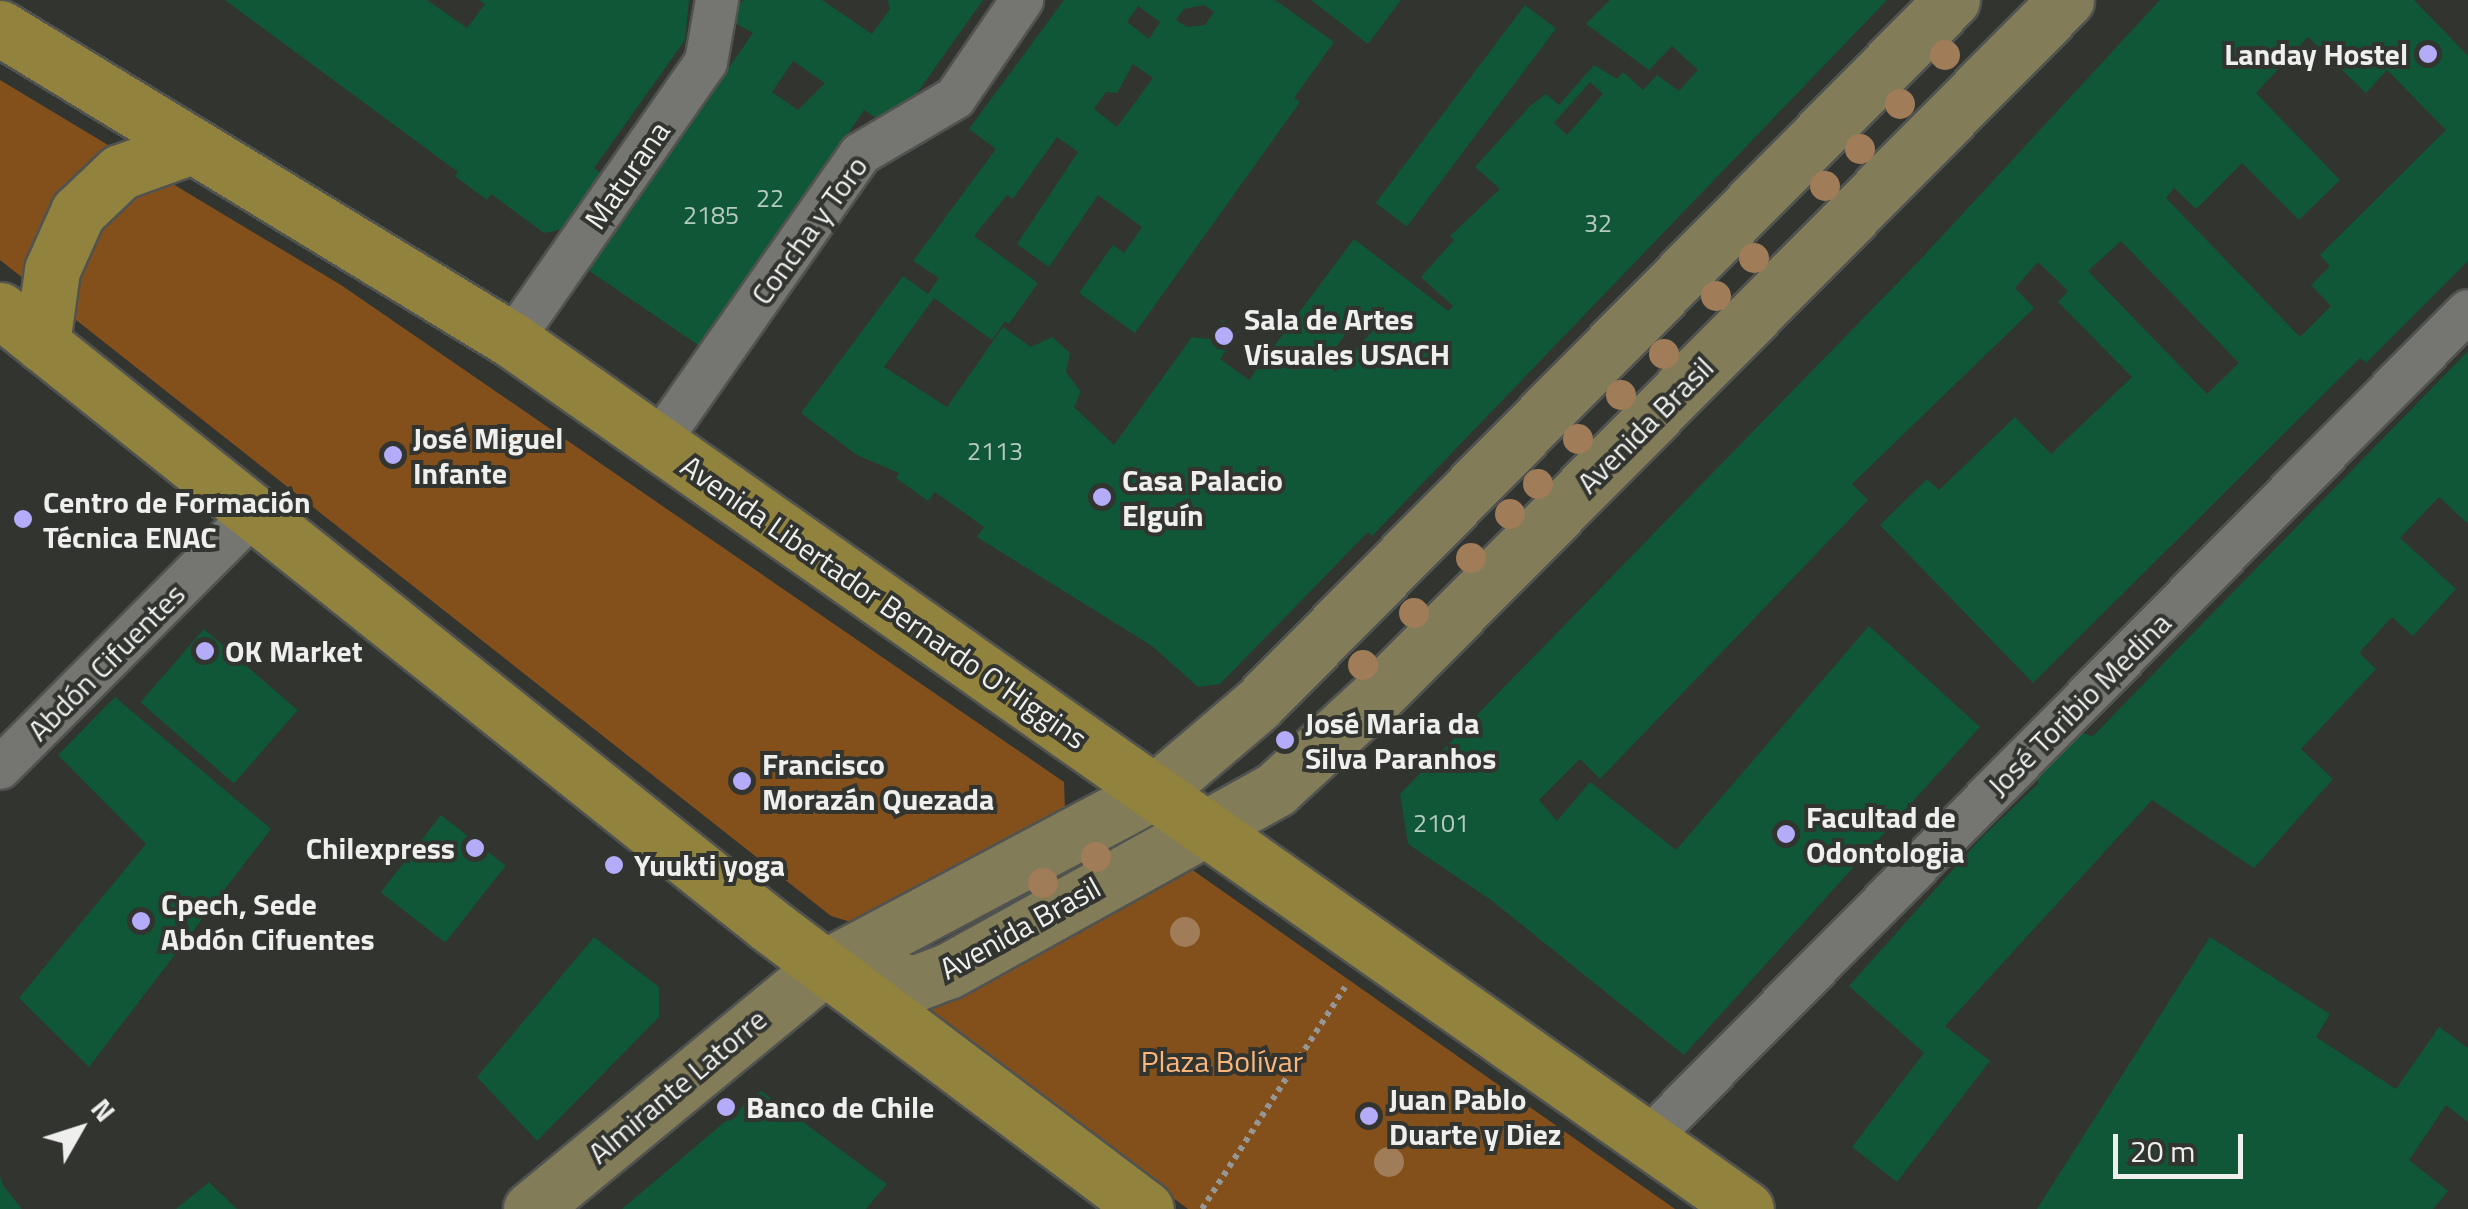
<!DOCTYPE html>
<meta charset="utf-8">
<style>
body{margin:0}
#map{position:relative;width:2468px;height:1209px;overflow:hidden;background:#323430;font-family:"Titillium Web",sans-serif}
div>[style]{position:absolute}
.green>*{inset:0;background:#83501b}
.building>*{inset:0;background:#0f5737;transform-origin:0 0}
.path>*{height:6px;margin-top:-3px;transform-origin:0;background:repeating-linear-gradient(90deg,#969794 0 5px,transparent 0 10px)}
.roads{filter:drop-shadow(2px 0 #515350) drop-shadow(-2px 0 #515350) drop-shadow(0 2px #515350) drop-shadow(0 -2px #515350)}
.minor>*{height:42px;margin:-21px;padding:0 21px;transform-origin:21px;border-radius:21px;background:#757672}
.secondary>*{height:55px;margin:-27.5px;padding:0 27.5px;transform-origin:27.5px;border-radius:27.5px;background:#837c58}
.primary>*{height:55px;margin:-27.5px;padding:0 27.5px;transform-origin:27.5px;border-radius:27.5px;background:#91823d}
.trees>*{width:30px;height:30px;margin:-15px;border-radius:50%;background:#a17c59}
.dots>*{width:28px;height:28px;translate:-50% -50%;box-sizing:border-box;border:5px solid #323430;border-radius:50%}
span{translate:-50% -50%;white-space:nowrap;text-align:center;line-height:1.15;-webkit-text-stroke:8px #323430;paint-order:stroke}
.number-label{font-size:25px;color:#b7cac0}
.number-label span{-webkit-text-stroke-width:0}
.poi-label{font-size:30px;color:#eff0ee;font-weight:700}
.right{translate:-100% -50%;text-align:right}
.left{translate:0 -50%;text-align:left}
.street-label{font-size:30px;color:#eff0ee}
.park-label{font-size:30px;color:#fbb77b}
.north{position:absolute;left:30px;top:1079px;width:100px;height:100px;-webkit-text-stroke:8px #323430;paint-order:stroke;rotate:51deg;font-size:28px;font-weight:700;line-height:40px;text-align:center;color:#eff0ee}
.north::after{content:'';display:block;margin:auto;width:35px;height:45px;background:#eff0ee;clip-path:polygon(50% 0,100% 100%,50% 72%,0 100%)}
.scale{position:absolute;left:2113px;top:1134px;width:130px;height:45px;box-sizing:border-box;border:5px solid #eff0ee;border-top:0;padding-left:12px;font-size:30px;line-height:35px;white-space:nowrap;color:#eff0ee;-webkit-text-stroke:8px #323430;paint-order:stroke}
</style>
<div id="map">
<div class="green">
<i style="clip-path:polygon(0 80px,341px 285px,1064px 782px,1065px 811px,857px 924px,831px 916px,0 260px)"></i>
<i style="clip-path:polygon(1184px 864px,1675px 1209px,1188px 1209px,931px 1020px,929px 1006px)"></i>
</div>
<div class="building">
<i style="clip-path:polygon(225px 0,427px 0,467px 28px,485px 4px,479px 0,689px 0,685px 40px,594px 168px,603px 175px,563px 229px,544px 233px,491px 194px,487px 200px,455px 176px,458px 172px)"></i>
<i style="clip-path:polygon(evenodd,744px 0,822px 0,872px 34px,890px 9px,888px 0,983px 0,900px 117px,881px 121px,864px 110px,704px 349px,588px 270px,753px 33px,735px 23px,734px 8px,744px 0,793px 61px,825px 83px,798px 110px,772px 92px,793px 61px)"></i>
<i style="clip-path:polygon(evenodd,1064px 0,1275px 0,1334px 42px,1294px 98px,1300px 102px,1135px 333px,1079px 293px,1113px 245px,1124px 253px,1142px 227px,1098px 195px,1049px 267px,1017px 244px,1078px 152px,1057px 137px,1013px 199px,1007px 195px,974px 236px,1038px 283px,1009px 324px,1005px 321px,992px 340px,934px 298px,884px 367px,947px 407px,1003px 327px,1031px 347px,1052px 337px,1070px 353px,1066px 372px,1081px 392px,1074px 407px,1114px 445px,1192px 337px,1209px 339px,1222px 320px,1239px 332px,1220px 359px,1249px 380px,1354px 239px,1448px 311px,1453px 306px,1421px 277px,1454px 240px,1450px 236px,1500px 189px,1475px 167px,1530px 106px,1546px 94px,1559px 105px,1594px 65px,1617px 79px,1623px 72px,1643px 90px,1657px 75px,1679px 91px,1698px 70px,1672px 46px,1649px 70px,1586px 24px,1610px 0,1887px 0,1372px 536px,1368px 532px,1220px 684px,1198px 687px,1152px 646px,977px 537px,984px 527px,935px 492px,928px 501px,896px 478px,899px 473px,857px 455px,801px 413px,903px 276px,928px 294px,939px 278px,913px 261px,996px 149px,969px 129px,1064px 0,1204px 5px,1214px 12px,1205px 25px,1187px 27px,1176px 20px,1184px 9px,1204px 5px,1064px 0,1138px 6px,1160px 22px,1149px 39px,1127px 22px,1138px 6px,1064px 0,1133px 64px,1153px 78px,1117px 127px,1094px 109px,1106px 92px,1117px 93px,1133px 64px,1064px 0,1590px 82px,1603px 94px,1567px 135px,1554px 123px,1590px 82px,1064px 0,1358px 316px,1375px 328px,1336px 372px,1325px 363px,1358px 316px)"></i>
<i style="clip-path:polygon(1311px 0,1401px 0,1368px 44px)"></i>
<i style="clip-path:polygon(evenodd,2160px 0,2414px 0,2468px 56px,2468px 261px,2366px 363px,2360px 358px,2033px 683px,1880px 525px,1927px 479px,1939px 490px,2015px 417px,2051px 454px,2132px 377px,2058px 302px,2068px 291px,2038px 262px,2015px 288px,2034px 308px,1852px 484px,1868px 500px,1600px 779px,1580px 759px,1539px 800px,1557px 821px,1590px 782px,1676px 850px,1869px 626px,1980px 727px,1684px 1055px,1491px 900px,1408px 844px,1400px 794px,1919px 261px,2160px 0,2308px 37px,2366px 93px,2387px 70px,2446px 130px,2320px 255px,2330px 266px,2311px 285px,2331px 306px,2300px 337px,2166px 198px,2174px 188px,2196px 209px,2242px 163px,2299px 220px,2340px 180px,2256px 93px,2308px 37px,2160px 0,2121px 241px,2239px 363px,2207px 394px,2088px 271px,2121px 241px)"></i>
<i style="left:1525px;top:5px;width:39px;height:248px;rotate:37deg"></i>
<i style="clip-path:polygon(2468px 351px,2468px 524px,2439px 497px,2400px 538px,2456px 589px,2413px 636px,2392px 617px,2359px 653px,2376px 669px,2301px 749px,2333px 779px,2254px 868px,2152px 800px,1945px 1026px,1990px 1061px,1897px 1182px,1852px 1147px,1924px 1053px,1849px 986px,1982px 837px,2038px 784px,2036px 762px,2071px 730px,2093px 736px)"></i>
<i style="left:204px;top:629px;width:124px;height:97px;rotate:41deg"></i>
<i style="clip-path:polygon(115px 697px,271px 829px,89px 1067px,19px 998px,146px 844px,58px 755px)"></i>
<i style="left:441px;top:815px;width:82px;height:98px;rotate:38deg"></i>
<i style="clip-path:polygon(594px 937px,659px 987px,659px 1017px,537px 1141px,477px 1077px)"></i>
<i style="clip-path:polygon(2210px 937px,2330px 1014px,2316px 1037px,2396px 1089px,2439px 1027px,2468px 1048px,2468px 1122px,2446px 1105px,2409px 1160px,2448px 1191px,2433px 1209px,2037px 1209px)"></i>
<i style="clip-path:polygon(761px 1091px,887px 1184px,866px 1209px,622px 1209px)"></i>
<i style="clip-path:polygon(0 1176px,4px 1187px,22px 1209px,0 1209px)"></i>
<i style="clip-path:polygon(209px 1182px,237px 1209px,176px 1209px)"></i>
</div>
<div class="path">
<i style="left:1202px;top:1209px;width:264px;rotate:-57.2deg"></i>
</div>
<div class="roads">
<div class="minor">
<i style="left:512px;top:340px;width:339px;rotate:-55.1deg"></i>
<i style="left:706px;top:62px;width:63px;rotate:-79.9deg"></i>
<i style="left:658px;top:443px;width:353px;rotate:-55deg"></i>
<i style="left:860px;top:154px;width:110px;rotate:-30.5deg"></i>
<i style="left:955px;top:98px;width:119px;rotate:-55.6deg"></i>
<i style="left:0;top:768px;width:360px;rotate:-45.1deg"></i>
<i style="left:1648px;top:1139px;width:1165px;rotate:-45.28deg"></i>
</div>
<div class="secondary">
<i style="left:825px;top:967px;width:92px;rotate:10deg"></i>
<i style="left:916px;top:983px;width:34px;rotate:-21deg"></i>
<i style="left:948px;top:971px;width:375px;rotate:-29deg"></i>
<i style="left:1276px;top:789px;width:136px;rotate:-42.6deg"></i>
<i style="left:1376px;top:697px;width:981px;rotate:-45.29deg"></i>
<i style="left:531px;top:1209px;width:381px;rotate:-39.5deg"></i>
<i style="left:825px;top:967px;width:375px;rotate:-28deg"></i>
<i style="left:1156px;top:791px;width:133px;rotate:-40.4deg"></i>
<i style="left:1257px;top:705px;width:990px;rotate:-45.41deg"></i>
</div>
<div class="primary">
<i style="left:0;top:28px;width:600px;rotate:31.36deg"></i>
<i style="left:512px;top:340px;width:1509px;rotate:35.15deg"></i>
<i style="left:0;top:310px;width:983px;rotate:38.64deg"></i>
<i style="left:768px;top:924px;width:473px;rotate:37deg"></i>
<i style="left:42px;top:344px;width:75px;rotate:-82.3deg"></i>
<i style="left:52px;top:270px;width:64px;rotate:-65.9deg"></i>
<i style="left:78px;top:212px;width:58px;rotate:-43.6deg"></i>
<i style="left:120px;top:172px;width:77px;rotate:-19.9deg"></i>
</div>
</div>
<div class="trees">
<i style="left:1945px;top:55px"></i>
<i style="left:1900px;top:104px"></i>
<i style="left:1860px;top:149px"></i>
<i style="left:1825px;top:186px"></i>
<i style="left:1754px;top:258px"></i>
<i style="left:1716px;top:296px"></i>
<i style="left:1664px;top:354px"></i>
<i style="left:1621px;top:395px"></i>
<i style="left:1578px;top:439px"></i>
<i style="left:1538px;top:484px"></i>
<i style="left:1510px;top:514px"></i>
<i style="left:1471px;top:558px"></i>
<i style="left:1414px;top:613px"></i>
<i style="left:1363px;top:665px"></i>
<i style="left:1096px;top:857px"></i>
<i style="left:1043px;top:883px"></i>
<i style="left:1185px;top:932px"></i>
<i style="left:1389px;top:1162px"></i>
</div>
<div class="dots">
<i style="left:2428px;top:54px;background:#b4acf9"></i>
<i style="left:1224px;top:336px;background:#b4acf9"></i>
<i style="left:393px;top:455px;background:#b4acf9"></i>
<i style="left:1102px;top:497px;background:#b4acf9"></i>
<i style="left:23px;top:519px;background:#b4acf9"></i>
<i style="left:205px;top:651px;background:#b4acf9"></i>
<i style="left:1285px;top:740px;background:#b4acf9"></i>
<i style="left:742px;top:781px;background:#b4acf9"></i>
<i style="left:1786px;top:834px;background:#b4acf9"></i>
<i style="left:475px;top:848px;background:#b4acf9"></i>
<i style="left:614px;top:865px;background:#b4acf9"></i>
<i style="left:141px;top:921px;background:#b4acf9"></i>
<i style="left:726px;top:1107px;background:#b4acf9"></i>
<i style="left:1369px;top:1116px;background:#b4acf9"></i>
</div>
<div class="number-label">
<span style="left:770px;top:198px">22</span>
<span style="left:711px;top:215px">2185</span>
<span style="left:1598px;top:223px">32</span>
<span style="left:995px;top:451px">2113</span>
<span style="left:1441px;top:823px">2101</span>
</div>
<div class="poi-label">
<span class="right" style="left:2408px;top:54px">Landay Hostel</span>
<span class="left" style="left:1244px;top:336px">Sala de Artes<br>Visuales USACH</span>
<span class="left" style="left:413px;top:455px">José Miguel<br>Infante</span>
<span class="left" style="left:1122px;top:497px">Casa Palacio<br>Elguín</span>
<span class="left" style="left:43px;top:519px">Centro de Formación<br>Técnica ENAC</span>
<span class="left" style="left:225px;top:651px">OK Market</span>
<span class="left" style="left:1305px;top:740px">José Maria da<br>Silva Paranhos</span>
<span class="left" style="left:762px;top:781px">Francisco<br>Morazán Quezada</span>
<span class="left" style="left:1806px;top:834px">Facultad de<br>Odontologia</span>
<span class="right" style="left:455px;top:848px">Chilexpress</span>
<span class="left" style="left:634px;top:865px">Yuukti yoga</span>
<span class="left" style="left:161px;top:921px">Cpech, Sede<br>Abdón Cifuentes</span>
<span class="left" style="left:1389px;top:1116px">Juan Pablo<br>Duarte y Diez</span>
<span class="left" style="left:746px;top:1107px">Banco de Chile</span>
</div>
<div class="street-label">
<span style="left:627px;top:175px;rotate:-55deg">Maturana</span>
<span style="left:809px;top:230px;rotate:-54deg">Concha y Toro</span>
<span style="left:1645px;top:425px;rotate:-45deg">Avenida Brasil</span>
<span style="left:884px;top:602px;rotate:35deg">Avenida Libertador Bernardo O'Higgins</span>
<span style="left:106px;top:662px;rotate:-45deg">Abdón Cifuentes</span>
<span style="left:2079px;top:704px;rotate:-45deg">José Toribio Medina</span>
<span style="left:1020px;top:928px;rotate:-29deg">Avenida Brasil</span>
<span style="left:677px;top:1086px;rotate:-40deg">Almirante Latorre</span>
</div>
<div class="park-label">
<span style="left:1222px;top:1061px">Plaza Bolívar</span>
</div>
<div class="north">N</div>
<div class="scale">20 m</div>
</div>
